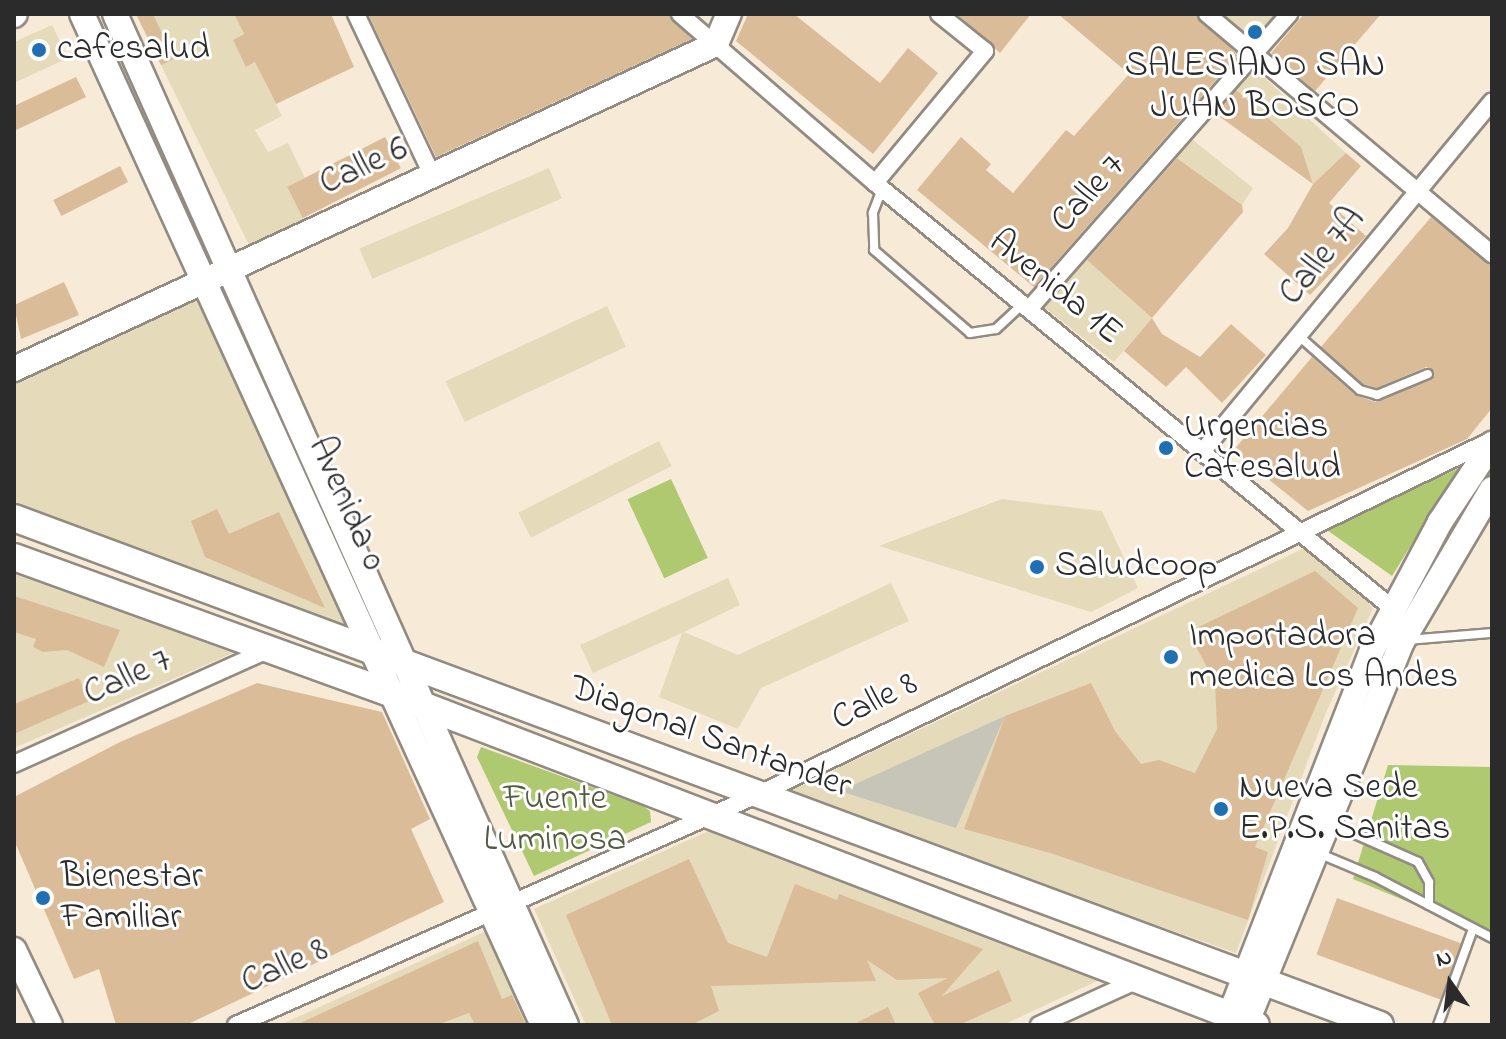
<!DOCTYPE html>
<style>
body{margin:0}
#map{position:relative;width:1506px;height:1039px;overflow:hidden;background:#f7ebd8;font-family:"Indie Flower",sans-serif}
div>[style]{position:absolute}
.built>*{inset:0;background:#e5dbba;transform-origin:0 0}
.industrial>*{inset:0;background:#c7c5b8}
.green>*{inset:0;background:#aec970;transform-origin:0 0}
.building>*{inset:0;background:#dbbc98;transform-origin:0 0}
.roads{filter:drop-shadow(2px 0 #918b82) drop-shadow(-2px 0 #918b82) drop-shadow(0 2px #918b82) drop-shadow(0 -2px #918b82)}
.lane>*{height:8px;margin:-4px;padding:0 4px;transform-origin:4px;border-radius:4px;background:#fff}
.street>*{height:16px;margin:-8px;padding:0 8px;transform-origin:8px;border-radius:8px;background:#fff}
.secondary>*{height:24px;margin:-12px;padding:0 12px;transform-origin:12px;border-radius:12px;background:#fff}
.primary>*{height:26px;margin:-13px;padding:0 13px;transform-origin:13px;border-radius:13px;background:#fff}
.dots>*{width:22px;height:22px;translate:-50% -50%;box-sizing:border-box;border:4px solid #fff;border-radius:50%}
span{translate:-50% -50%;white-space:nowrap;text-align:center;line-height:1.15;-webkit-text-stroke:6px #fff;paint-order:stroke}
.poi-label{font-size:36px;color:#2b2b2b}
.left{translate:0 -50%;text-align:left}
.street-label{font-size:36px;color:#2b2b2b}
.park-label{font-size:36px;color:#525a40}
.frame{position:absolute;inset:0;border:16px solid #2b2b2b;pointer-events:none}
.north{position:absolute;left:1410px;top:943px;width:80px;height:80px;-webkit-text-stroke:6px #fff;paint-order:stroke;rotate:346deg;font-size:22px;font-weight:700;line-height:32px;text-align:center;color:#2b2b2b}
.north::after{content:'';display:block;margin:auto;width:28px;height:36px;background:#2b2b2b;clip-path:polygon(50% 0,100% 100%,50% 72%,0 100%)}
</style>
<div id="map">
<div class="built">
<i style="clip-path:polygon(136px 14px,234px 14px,244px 34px,233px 40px,246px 66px,263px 59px,265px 83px,282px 116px,255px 130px,268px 152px,288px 143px,305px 178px,287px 188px,304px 219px,250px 247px)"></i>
<i style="clip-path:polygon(1217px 14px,1288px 14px,1258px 49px)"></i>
<i style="clip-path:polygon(52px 25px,68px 58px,14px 83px,14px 42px)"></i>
<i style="clip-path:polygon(1256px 70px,1346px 153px,1313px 184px,1301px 147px,1232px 87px)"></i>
<i style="clip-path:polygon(1188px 136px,1253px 188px,1242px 205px,1172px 154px)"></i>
<i style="left:549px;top:168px;width:33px;height:206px;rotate:67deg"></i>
<i style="clip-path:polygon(1082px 255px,1152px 318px,1169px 298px,1114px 362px,1041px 305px)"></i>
<i style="clip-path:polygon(205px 296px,368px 644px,14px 511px,14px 381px)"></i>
<i style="left:607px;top:306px;width:45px;height:178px;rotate:65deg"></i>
<i style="left:659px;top:441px;width:28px;height:158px;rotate:63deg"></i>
<i style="clip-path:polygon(1002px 499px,1102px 511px,1138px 588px,1091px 612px,879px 546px)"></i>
<i style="clip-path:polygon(1317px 542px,1373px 608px,1325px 715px,1236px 953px,783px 794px)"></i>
<i style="clip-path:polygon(14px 569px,233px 653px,14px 748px)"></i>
<i style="clip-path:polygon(728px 578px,740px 605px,684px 632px,738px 655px,891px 583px,909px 621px,761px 688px,738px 729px,659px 697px,682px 633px,593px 673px,580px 645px)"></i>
<i style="clip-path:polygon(722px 825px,1110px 975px,1003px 1025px,586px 1025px,534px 909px)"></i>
<i style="clip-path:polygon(486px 931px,530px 1025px,280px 1025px)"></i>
</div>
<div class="industrial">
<i style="clip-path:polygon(1005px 716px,956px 828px,840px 791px)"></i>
</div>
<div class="green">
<i style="clip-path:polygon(1459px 468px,1392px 576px,1327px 530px)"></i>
<i style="left:671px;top:479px;width:87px;height:48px;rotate:65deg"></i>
<i style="clip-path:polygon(481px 747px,643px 806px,650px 811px,651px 822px,534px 876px,477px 757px)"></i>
<i style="clip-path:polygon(1388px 765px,1492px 767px,1492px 931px,1475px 930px,1353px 879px)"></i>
</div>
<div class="building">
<i style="clip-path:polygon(136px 14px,153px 14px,174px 59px,161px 65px)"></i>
<i style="clip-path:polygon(234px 14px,331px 14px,354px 67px,276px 104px,255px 62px,246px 67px,233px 40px,244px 34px)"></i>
<i style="clip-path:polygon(368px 14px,669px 14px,692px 39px,436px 157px)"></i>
<i style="clip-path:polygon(748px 14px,794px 14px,880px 83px,908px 48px,938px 73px,873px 154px,736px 41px)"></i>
<i style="clip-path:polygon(957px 14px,1031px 14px,1000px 53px)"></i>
<i style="clip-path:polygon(1058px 14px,1196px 14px,1238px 55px,1034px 287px,917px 190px,961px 137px,991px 164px,986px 170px,1013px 193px,1066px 130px,1074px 136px,1129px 74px)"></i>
<i style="clip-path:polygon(1304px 14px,1381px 14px,1315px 91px,1271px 53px)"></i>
<i style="clip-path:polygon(76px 77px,86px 97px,14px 131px,14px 106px)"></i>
<i style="clip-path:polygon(1236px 90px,1301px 147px,1313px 184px,1216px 114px)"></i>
<i style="left:385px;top:137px;width:35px;height:110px;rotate:63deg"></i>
<i style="clip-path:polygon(1346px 153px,1361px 166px,1329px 203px,1366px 236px,1310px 295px,1264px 254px,1288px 228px,1313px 184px)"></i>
<i style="clip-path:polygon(1177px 158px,1242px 205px,1243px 212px,1152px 318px,1087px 260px)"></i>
<i style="left:120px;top:166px;width:18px;height:75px;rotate:63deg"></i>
<i style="clip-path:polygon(1431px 217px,1492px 265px,1492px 408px,1467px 439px,1308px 511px,1233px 451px,1312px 357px,1355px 395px,1375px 402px,1433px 379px,1434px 371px,1426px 367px,1377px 388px,1363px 384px,1321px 347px)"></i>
<i style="clip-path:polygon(64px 282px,79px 315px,21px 339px,14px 305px)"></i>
<i style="clip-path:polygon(1152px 318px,1162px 334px,1200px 357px,1231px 324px,1266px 355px,1222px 403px,1186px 367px,1166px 387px,1124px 351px)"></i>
<i style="clip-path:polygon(217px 509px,229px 534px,279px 512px,325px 608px,205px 557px,191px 521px)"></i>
<i style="clip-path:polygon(1315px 571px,1358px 608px,1255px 847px,1268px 852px,1248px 920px,1050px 853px,964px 829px,1005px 716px,1091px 683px,1115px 731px,1141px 764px,1159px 760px,1195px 773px,1217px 729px,1215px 682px,1188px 632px)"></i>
<i style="clip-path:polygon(14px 596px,120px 630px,104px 667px,67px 650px,43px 652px,33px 647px,36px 639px,14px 632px)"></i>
<i style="clip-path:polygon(79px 678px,89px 701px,14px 734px,14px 704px)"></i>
<i style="clip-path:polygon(257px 683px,382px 712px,430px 819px,411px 829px,444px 902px,186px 1025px,116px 1025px,99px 969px,74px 979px,14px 840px,14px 797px,120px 742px)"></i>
<i style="clip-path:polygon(689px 859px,728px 943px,767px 957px,795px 884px,837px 900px,839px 894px,983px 949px,942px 996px,999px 970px,1012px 1001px,959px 1025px,935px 1025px,918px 993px,948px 978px,897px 980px,867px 960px,876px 981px,711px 986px,719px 1011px,691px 1025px,612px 1025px,566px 915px)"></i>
<i style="left:1337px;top:898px;width:132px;height:60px;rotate:20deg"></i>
<i style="clip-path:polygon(478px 941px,502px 999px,512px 995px,526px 1025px,475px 1025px,469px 1013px,437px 1025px,296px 1025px)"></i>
<i style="clip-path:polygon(888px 1007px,896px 1025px,852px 1025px)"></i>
</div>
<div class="roads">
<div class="lane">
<i style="left:882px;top:189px;width:26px;rotate:111deg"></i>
<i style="left:873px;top:213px;width:37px;rotate:88deg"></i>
<i style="left:874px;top:250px;width:127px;rotate:40.8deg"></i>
<i style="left:970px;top:333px;width:26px;rotate:-9deg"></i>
<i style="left:996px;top:329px;width:38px;rotate:-43deg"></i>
<i style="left:1300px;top:337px;width:80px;rotate:41.5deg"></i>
<i style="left:1360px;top:390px;width:18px;rotate:16deg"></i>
<i style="left:1377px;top:395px;width:55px;rotate:-22.4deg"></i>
<i style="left:1408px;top:640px;width:84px;rotate:-4.8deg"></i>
<i style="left:1330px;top:823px;width:96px;rotate:23.9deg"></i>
<i style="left:1418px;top:862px;width:23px;rotate:61deg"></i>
<i style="left:1429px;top:882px;width:23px;rotate:90deg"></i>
<i style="left:1318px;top:853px;width:62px;rotate:22.8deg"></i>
<i style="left:1375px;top:877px;width:132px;rotate:27.5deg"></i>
<i style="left:1438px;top:1025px;width:102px;rotate:-70deg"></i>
</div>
<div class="street">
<i style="left:356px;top:14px;width:178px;rotate:64.7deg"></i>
<i style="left:680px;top:14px;width:258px;rotate:40.9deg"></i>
<i style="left:875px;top:183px;width:669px;rotate:39.42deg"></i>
<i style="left:1207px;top:14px;width:373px;rotate:40.1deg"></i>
<i style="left:875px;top:183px;width:172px;rotate:-50.2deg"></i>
<i style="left:985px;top:51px;width:59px;rotate:-141.2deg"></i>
<i style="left:1030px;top:308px;width:392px;rotate:-48.6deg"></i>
<i style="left:1202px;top:452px;width:455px;rotate:-50.4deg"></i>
<i style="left:14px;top:764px;width:278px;rotate:-24.2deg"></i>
<i style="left:236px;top:1025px;width:570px;rotate:-23.82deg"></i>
<i style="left:757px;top:795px;width:816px;rotate:-25.78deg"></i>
<i style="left:1039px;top:1025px;width:111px;rotate:-24.5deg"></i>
</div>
<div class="secondary">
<i style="left:82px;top:14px;width:1111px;rotate:65.49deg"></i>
<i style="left:115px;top:14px;width:1107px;rotate:65.96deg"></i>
<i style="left:14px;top:15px;width:1px;rotate:-45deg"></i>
<i style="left:14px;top:369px;width:774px;rotate:-24.84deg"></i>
<i style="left:716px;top:44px;width:33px;rotate:-67deg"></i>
<i style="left:14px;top:950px;width:83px;rotate:64.4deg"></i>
<i style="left:1248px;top:1019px;width:409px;rotate:-67.8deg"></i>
<i style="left:1403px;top:640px;width:175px;rotate:-59.5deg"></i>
<i style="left:1226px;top:1025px;width:402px;rotate:-68.7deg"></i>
<i style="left:1372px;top:650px;width:145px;rotate:-62deg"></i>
<i style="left:1440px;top:522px;width:94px;rotate:-56.3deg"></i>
</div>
<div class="primary">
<i style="left:14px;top:518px;width:1457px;rotate:20.36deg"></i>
<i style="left:14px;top:557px;width:434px;rotate:19.9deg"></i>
<i style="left:422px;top:705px;width:893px;rotate:20.99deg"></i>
</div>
</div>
<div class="dots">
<i style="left:1255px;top:32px;background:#1f6fb2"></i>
<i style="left:39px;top:50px;background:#1f6fb2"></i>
<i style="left:1166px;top:448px;background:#1f6fb2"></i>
<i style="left:1037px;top:567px;background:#1f6fb2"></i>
<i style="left:1171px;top:657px;background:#1f6fb2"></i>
<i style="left:1221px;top:809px;background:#1f6fb2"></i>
<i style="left:43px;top:898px;background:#1f6fb2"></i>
</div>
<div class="poi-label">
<span class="left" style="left:57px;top:50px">cafesalud</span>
<span style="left:1255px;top:87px">SALESIANO SAN<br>JUAN BOSCO</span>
<span class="left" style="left:1184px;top:448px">Urgencias<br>Cafesalud</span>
<span class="left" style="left:1055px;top:567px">Saludcoop</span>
<span class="left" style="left:1189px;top:657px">Importadora<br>medica Los Andes</span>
<span class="left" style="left:1239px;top:809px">Nueva Sede<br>E.P.S. Sanitas</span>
<span class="left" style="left:61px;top:898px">Bienestar<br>Familiar</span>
</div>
<div class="street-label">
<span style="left:364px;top:167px;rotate:-25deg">Calle 6</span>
<span style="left:1089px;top:194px;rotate:-48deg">Calle 7</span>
<span style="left:1323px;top:257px;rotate:-51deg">Calle 7A</span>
<span style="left:1055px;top:288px;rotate:39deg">Avenida 1E</span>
<span style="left:346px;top:504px;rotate:66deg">Avenida 0</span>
<span style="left:128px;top:678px;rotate:-24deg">Calle 7</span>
<span style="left:875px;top:702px;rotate:-26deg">Calle 8</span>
<span style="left:710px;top:738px;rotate:20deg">Diagonal Santander</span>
<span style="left:285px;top:967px;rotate:-24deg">Calle 8</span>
</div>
<div class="park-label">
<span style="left:555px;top:820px">Fuente<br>Luminosa</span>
</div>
<div class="frame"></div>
<div class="north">N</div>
</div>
